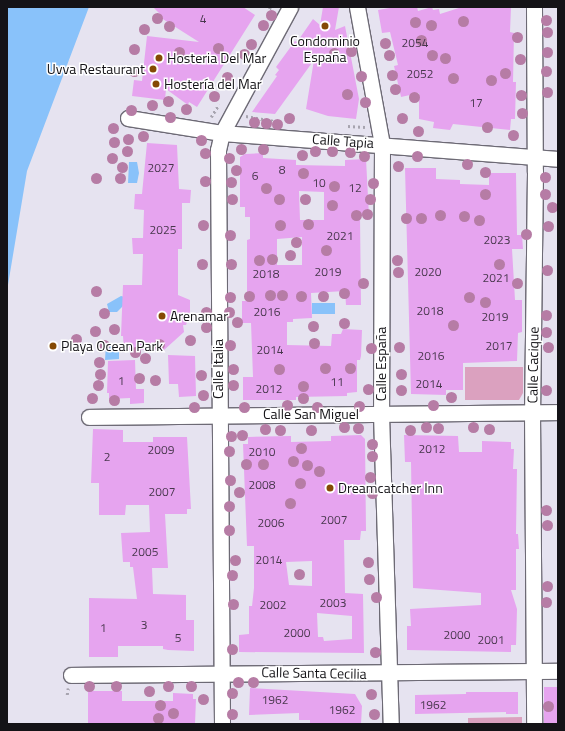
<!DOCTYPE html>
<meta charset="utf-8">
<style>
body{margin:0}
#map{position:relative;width:565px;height:731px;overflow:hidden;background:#e6e3f0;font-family:"Titillium Web",sans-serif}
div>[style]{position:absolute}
.green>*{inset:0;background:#dba1bf}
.water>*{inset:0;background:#89c2fa;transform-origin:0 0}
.building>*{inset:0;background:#e6a4ef;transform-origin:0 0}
.path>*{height:2.5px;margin-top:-1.25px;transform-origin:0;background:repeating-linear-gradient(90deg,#a7a4af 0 2px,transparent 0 5px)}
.roads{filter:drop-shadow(1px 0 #6d6a75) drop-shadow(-1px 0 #6d6a75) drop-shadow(0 1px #6d6a75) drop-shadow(0 -1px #6d6a75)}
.street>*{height:15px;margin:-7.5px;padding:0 7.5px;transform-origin:7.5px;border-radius:7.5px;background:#fff}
.trees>*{width:11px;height:11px;margin:-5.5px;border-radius:50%;background:#b67ca5}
.dots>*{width:11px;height:11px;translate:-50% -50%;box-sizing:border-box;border:2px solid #fff;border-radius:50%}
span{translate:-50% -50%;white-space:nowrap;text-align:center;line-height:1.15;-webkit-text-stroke:3px #fff;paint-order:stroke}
.number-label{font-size:12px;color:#48374d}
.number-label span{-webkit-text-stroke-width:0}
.poi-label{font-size:14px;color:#141317}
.left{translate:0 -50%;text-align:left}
.right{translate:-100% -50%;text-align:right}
.street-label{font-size:14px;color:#141317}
.frame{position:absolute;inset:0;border:8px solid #141317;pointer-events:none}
</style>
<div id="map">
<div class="green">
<i style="clip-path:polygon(465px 367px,523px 367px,523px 393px,519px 400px,465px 400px)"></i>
<i style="clip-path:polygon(522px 717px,522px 724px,468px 724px,468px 718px)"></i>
</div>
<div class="water">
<i style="clip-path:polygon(7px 7px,89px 7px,27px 171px,7px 291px)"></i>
<i style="clip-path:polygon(129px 162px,137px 162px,139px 173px,137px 183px,128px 183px)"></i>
<i style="clip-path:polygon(121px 296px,125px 297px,125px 304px,117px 312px,109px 312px,107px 304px)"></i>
<i style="left:312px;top:303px;width:23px;height:11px"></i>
<i style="clip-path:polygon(119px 344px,119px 359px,105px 360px,106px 345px)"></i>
</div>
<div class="building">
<i style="clip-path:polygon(153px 7px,243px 7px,255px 15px,197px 107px,189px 102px,188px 105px,166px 89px,165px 100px,132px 96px,134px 80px,142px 81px,147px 36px,199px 42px,158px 16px,160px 14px)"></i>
<i style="clip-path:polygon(323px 7px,339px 7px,335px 30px,345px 26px,359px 99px,356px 119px,328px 116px,306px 109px,314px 60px,275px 114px,252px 112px,277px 76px,275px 75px,279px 70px,276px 67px,295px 41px,297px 42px,313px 19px,320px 25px)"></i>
<i style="clip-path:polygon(395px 7px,417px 7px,418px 11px,432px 7px,433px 10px,439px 9px,440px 14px,462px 7px,511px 7px,510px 32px,514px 33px,513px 82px,516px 82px,515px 119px,511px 119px,510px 130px,453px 124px,450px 130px,433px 128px,434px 122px,419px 119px,419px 93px,401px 97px,394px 66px,398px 65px,390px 32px,382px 33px,378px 10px)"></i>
<i style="clip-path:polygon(147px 143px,177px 145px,179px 189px,191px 190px,190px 203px,182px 203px,182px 249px,178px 249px,178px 295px,190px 300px,190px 314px,186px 325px,183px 325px,184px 332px,164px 350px,124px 350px,123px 336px,121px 336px,123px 285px,142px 285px,143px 254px,133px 254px,132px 238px,143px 238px,144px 210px,134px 209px,135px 194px,142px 194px)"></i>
<i style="clip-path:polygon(evenodd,263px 153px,263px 158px,296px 160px,296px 165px,345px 166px,345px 160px,366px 159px,369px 216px,360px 216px,361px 305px,346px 305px,345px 291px,311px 293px,312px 318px,293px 319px,293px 322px,287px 322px,287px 345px,331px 346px,332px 334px,341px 334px,343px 329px,362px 330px,361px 356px,360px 360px,357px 360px,357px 392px,347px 393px,347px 396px,296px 397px,296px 400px,243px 400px,243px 377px,253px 377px,251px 323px,242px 323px,242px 301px,247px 301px,247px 240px,250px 239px,250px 217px,245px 217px,245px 207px,240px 207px,240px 157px,245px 154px,263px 153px,299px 191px,324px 192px,324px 220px,300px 220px,299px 191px,263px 153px,302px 237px,302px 265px,277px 265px,277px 239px,302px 237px)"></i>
<i style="clip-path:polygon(405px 168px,436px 168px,436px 179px,460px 180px,460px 184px,489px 185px,489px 173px,516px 173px,517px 235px,522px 235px,523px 249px,512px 249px,515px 300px,522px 300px,522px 332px,518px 333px,517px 361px,463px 363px,463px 390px,446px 390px,446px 395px,411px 394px)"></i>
<i style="clip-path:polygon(168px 355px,195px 356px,196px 396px,179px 397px,178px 384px,169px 384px)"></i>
<i style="clip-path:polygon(135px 360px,136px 389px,144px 389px,144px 403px,130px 404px,130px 398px,109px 399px,109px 393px,107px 393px,108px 361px)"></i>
<i style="clip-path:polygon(93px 429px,123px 430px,123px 442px,153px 442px,153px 437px,187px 437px,191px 509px,187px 509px,187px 514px,165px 514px,168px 568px,152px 568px,153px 594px,186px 595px,186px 620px,194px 620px,194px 651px,168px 650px,163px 649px,163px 646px,118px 646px,118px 657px,89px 657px,89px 598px,137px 599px,133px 567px,130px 567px,130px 562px,123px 562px,121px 533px,150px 532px,149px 505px,126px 505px,125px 515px,99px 515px,99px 483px,91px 483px)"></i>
<i style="clip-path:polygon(evenodd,361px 435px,365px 439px,366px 531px,361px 531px,360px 540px,344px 540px,345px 593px,363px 594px,364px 653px,239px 652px,239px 635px,249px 634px,249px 606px,252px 606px,254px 588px,254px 546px,247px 546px,243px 444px,248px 444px,248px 437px,291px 436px,291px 442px,331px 441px,331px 436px,361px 435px,312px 561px,312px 586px,289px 585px,286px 562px,312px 561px,361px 435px,317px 613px,352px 616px,352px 639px,324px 641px,323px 637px,318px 637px,317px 613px)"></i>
<i style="clip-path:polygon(404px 435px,458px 436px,459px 452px,482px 452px,482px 441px,511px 442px,511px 449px,514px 449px,513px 469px,517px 469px,516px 534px,518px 534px,519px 549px,516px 549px,516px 590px,511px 590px,517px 609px,516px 645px,511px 645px,511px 652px,407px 650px,407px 626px,411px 626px,410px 609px,481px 605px,481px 593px,413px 588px,411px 462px,405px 462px)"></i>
<i style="left:544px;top:687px;width:14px;height:37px"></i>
<i style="clip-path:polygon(250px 688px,355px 694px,362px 706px,361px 724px,310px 724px,310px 720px,299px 720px,299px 713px,249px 715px)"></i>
<i style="clip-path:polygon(88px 691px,122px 691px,122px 701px,173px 701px,173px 693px,193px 694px,193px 699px,196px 699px,195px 724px,88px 724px)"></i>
<i style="clip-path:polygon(466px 692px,518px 692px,518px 714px,506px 714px,506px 712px,415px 714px,415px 695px,466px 694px)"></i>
</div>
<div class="path">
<i style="left:268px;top:14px;width:7px;rotate:-74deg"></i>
<i style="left:246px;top:116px;width:29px;rotate:10deg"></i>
<i style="left:211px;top:117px;width:15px;rotate:-58deg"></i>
<i style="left:348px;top:126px;width:17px;rotate:3deg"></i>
<i style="left:67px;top:695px;width:7px;rotate:-82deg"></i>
</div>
<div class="roads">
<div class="street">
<i style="left:357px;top:7px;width:139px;rotate:79.7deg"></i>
<i style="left:382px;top:144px;width:270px;rotate:90.2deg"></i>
<i style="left:381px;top:414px;width:310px;rotate:88.2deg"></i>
<i style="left:534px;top:7px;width:165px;rotate:89.7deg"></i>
<i style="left:535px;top:172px;width:240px;rotate:90.7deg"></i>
<i style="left:532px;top:412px;width:312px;rotate:89.6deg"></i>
<i style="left:128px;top:118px;width:95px;rotate:9.1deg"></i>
<i style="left:222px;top:133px;width:337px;rotate:4.4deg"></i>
<i style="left:89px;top:417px;width:469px;rotate:-0.6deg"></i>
<i style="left:71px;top:675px;width:487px;rotate:-0.5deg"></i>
<i style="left:222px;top:724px;width:574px;rotate:-90.4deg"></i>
<i style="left:218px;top:150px;width:17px;rotate:-77deg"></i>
<i style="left:222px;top:133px;width:143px;rotate:-61.6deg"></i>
</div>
</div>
<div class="trees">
<i style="left:271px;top:15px"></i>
<i style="left:157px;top:18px"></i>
<i style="left:546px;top:20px"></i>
<i style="left:463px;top:21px"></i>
<i style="left:415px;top:22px"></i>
<i style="left:263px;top:25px"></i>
<i style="left:431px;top:25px"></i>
<i style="left:169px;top:26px"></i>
<i style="left:144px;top:29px"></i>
<i style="left:547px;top:32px"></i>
<i style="left:517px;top:37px"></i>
<i style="left:421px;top:40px"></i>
<i style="left:385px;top:43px"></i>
<i style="left:251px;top:44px"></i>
<i style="left:218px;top:48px"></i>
<i style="left:134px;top:49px"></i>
<i style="left:351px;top:51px"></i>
<i style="left:179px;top:52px"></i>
<i style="left:547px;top:52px"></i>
<i style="left:334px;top:53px"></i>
<i style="left:244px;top:54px"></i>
<i style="left:389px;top:55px"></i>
<i style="left:432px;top:55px"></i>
<i style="left:445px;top:58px"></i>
<i style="left:520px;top:59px"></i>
<i style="left:134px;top:71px"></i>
<i style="left:546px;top:71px"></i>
<i style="left:505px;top:73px"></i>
<i style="left:392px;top:75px"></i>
<i style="left:361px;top:76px"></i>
<i style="left:227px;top:77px"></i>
<i style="left:453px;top:78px"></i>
<i style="left:491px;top:80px"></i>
<i style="left:395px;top:89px"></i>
<i style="left:547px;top:92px"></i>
<i style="left:347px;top:94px"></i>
<i style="left:521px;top:95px"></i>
<i style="left:214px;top:96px"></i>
<i style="left:414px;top:97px"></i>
<i style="left:168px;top:101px"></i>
<i style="left:365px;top:102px"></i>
<i style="left:152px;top:105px"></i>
<i style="left:186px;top:109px"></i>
<i style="left:131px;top:110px"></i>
<i style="left:522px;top:113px"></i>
<i style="left:170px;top:117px"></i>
<i style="left:289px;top:118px"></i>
<i style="left:402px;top:118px"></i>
<i style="left:254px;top:122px"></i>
<i style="left:266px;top:123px"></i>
<i style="left:277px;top:124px"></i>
<i style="left:487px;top:127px"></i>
<i style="left:113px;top:128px"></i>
<i style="left:418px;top:131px"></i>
<i style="left:513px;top:135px"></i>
<i style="left:143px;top:136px"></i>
<i style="left:128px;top:139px"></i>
<i style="left:201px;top:140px"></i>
<i style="left:114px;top:142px"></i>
<i style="left:241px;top:149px"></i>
<i style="left:263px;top:149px"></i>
<i style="left:127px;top:151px"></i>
<i style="left:315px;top:151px"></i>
<i style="left:332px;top:151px"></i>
<i style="left:350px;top:152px"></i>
<i style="left:205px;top:153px"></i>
<i style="left:302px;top:155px"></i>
<i style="left:364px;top:156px"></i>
<i style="left:417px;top:156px"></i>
<i style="left:112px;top:158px"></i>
<i style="left:229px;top:158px"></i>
<i style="left:467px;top:164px"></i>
<i style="left:398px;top:166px"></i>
<i style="left:122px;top:167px"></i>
<i style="left:236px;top:170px"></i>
<i style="left:485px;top:172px"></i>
<i style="left:303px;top:173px"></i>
<i style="left:545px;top:177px"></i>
<i style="left:96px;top:178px"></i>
<i style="left:120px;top:178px"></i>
<i style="left:205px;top:181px"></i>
<i style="left:231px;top:182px"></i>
<i style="left:373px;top:183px"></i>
<i style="left:334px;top:186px"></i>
<i style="left:266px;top:188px"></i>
<i style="left:485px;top:194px"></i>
<i style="left:545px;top:194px"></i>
<i style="left:232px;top:199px"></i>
<i style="left:279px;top:199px"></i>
<i style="left:305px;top:199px"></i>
<i style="left:370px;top:199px"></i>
<i style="left:332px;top:205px"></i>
<i style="left:552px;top:207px"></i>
<i style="left:367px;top:214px"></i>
<i style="left:356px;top:215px"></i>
<i style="left:440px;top:215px"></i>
<i style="left:464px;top:216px"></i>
<i style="left:406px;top:218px"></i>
<i style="left:421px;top:218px"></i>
<i style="left:479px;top:220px"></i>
<i style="left:308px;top:224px"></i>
<i style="left:203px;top:225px"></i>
<i style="left:280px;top:225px"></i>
<i style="left:548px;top:226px"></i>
<i style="left:526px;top:234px"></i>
<i style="left:230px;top:235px"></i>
<i style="left:296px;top:242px"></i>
<i style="left:326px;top:250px"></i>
<i style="left:290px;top:255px"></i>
<i style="left:272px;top:259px"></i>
<i style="left:259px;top:260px"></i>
<i style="left:397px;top:260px"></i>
<i style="left:202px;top:264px"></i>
<i style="left:231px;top:264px"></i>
<i style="left:499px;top:264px"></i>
<i style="left:547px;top:270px"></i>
<i style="left:398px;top:272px"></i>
<i style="left:363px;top:283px"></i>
<i style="left:517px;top:283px"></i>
<i style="left:96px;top:291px"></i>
<i style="left:344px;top:293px"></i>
<i style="left:270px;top:295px"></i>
<i style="left:282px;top:295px"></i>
<i style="left:249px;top:296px"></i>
<i style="left:301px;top:296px"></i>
<i style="left:323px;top:296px"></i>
<i style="left:230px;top:297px"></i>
<i style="left:469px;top:297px"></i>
<i style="left:485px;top:302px"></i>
<i style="left:206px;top:312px"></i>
<i style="left:229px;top:312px"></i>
<i style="left:104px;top:313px"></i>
<i style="left:546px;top:315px"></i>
<i style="left:237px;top:322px"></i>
<i style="left:344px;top:323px"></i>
<i style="left:453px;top:325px"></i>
<i style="left:313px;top:326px"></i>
<i style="left:206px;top:327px"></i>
<i style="left:114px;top:329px"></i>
<i style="left:95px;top:331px"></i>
<i style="left:546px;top:332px"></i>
<i style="left:76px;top:339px"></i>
<i style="left:190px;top:340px"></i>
<i style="left:314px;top:343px"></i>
<i style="left:159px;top:344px"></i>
<i style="left:104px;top:345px"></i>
<i style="left:230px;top:345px"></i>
<i style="left:399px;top:347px"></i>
<i style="left:548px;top:347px"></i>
<i style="left:371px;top:348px"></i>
<i style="left:135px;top:352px"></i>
<i style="left:145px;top:358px"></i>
<i style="left:99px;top:362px"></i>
<i style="left:325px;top:368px"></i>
<i style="left:350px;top:368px"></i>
<i style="left:233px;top:369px"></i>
<i style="left:279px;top:369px"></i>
<i style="left:100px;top:374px"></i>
<i style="left:401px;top:374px"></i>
<i style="left:201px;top:375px"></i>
<i style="left:139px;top:378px"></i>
<i style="left:155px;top:380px"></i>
<i style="left:98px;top:385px"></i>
<i style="left:233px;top:385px"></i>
<i style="left:303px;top:386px"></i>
<i style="left:368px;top:389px"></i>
<i style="left:401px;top:390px"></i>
<i style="left:546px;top:390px"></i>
<i style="left:203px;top:395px"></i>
<i style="left:451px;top:397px"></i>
<i style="left:92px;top:398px"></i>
<i style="left:303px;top:398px"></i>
<i style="left:114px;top:400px"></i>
<i style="left:287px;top:405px"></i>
<i style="left:433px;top:405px"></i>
<i style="left:359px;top:406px"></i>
<i style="left:194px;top:407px"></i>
<i style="left:244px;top:407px"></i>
<i style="left:317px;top:407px"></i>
<i style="left:344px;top:427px"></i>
<i style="left:426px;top:427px"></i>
<i style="left:473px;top:427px"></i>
<i style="left:358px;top:428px"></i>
<i style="left:438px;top:428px"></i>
<i style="left:265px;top:429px"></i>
<i style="left:489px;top:429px"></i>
<i style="left:280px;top:430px"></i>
<i style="left:311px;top:430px"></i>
<i style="left:410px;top:430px"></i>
<i style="left:242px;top:435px"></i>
<i style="left:231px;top:436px"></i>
<i style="left:372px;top:444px"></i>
<i style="left:301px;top:448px"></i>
<i style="left:229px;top:451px"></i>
<i style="left:372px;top:456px"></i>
<i style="left:293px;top:461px"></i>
<i style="left:246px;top:464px"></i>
<i style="left:263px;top:464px"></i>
<i style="left:307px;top:465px"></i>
<i style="left:319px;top:471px"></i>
<i style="left:370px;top:477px"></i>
<i style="left:230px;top:480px"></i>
<i style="left:300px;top:483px"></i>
<i style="left:239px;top:492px"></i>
<i style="left:372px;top:493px"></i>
<i style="left:290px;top:503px"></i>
<i style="left:229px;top:506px"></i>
<i style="left:546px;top:510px"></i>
<i style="left:547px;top:525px"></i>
<i style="left:229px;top:530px"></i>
<i style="left:235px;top:560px"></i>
<i style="left:368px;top:562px"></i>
<i style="left:299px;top:574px"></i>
<i style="left:232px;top:575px"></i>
<i style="left:369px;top:579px"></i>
<i style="left:547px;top:586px"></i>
<i style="left:376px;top:597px"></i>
<i style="left:546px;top:602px"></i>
<i style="left:233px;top:604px"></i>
<i style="left:232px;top:649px"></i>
<i style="left:375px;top:652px"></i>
<i style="left:238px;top:682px"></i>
<i style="left:253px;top:682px"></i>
<i style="left:89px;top:686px"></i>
<i style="left:116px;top:686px"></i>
<i style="left:168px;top:686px"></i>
<i style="left:191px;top:686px"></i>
<i style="left:149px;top:691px"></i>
<i style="left:232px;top:693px"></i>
<i style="left:371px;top:694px"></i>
<i style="left:203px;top:699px"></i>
<i style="left:160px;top:705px"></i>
<i style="left:548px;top:706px"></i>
<i style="left:173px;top:713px"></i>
<i style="left:232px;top:714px"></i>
<i style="left:374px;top:714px"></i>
<i style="left:158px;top:718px"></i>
</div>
<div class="dots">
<i style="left:325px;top:26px;background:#854904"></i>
<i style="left:159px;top:58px;background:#854904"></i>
<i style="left:153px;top:69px;background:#854904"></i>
<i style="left:156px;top:84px;background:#854904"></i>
<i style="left:162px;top:316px;background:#854904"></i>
<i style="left:53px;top:346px;background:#854904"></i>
<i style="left:330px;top:488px;background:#854904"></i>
</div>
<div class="number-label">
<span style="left:203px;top:19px">4</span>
<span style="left:415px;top:43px">2054</span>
<span style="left:420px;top:74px">2052</span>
<span style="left:476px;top:103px">17</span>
<span style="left:161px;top:168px">2027</span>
<span style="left:282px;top:170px">8</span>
<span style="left:255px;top:176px">6</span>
<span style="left:319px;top:183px">10</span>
<span style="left:355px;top:188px">12</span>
<span style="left:163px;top:230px">2025</span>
<span style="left:340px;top:236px">2021</span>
<span style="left:497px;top:240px">2023</span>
<span style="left:328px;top:272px">2019</span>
<span style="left:428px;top:272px">2020</span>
<span style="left:266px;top:274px">2018</span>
<span style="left:496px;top:278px">2021</span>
<span style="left:430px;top:311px">2018</span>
<span style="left:267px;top:312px">2016</span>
<span style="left:495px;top:317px">2019</span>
<span style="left:499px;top:346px">2017</span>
<span style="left:270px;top:350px">2014</span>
<span style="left:431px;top:356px">2016</span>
<span style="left:121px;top:381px">1</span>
<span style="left:337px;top:382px">11</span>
<span style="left:429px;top:384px">2014</span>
<span style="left:269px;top:389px">2012</span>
<span style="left:432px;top:449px">2012</span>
<span style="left:161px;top:450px">2009</span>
<span style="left:262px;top:452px">2010</span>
<span style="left:107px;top:457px">2</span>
<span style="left:262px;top:485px">2008</span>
<span style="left:162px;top:492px">2007</span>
<span style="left:334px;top:520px">2007</span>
<span style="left:271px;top:523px">2006</span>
<span style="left:145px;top:552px">2005</span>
<span style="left:269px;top:560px">2014</span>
<span style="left:333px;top:603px">2003</span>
<span style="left:273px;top:605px">2002</span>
<span style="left:144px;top:625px">3</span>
<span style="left:103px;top:628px">1</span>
<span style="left:297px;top:633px">2000</span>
<span style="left:457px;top:635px">2000</span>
<span style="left:178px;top:638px">5</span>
<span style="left:491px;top:640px">2001</span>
<span style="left:275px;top:700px">1962</span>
<span style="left:433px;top:705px">1962</span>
<span style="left:342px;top:710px">1962</span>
</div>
<div class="poi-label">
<span style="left:325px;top:49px">Condominio<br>España</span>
<span class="left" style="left:167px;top:58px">Hosteria Del Mar</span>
<span class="right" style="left:145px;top:69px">Uvva Restaurant</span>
<span class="left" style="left:164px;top:84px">Hostería del Mar</span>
<span class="left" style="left:170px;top:316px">Arenamar</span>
<span class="left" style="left:61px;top:346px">Playa Ocean Park</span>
<span class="left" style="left:338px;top:488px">Dreamcatcher Inn</span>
</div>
<div class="street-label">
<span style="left:343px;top:141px;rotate:4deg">Calle Tapia</span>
<span style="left:381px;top:364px;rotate:-90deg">Calle España</span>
<span style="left:533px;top:365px;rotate:-89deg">Calle Cacique</span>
<span style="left:218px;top:369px;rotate:-90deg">Calle Italia</span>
<span style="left:311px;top:414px">Calle San Miguel</span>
<span style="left:314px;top:673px;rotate:1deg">Calle Santa Cecilia</span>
</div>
<div class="frame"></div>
</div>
